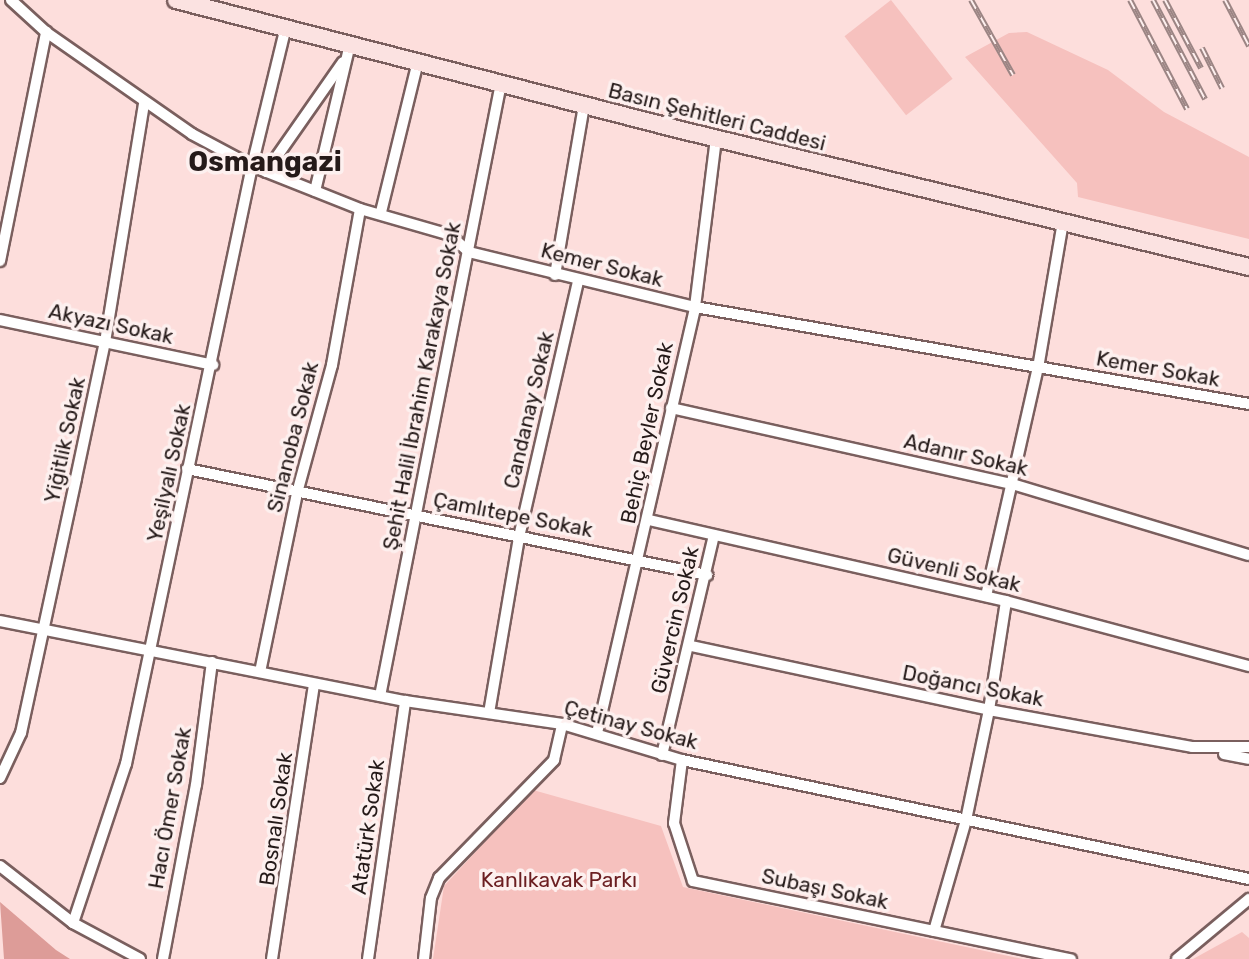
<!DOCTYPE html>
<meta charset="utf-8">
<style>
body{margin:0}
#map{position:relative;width:1249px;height:959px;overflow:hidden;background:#fddedc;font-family:Rubik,sans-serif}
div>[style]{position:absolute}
.green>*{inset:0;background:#f6c1be;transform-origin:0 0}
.water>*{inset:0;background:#dd9c98}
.roads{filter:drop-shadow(2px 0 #7a5f5e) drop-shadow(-2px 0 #7a5f5e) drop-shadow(0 2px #7a5f5e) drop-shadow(0 -2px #7a5f5e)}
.street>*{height:10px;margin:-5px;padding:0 5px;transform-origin:5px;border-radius:5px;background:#fff}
.secondary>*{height:16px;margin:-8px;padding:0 8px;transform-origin:8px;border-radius:8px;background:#fbe2e1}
.rail>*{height:6px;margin-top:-3px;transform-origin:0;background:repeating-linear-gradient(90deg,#fdf0ef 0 10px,#9b8584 0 20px);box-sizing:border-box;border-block:2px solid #9b8584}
span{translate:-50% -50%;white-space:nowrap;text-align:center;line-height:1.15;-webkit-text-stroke:7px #fdf0ef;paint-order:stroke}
.street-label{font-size:21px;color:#251a19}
.park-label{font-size:21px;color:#6b1e21}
.district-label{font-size:28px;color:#251a19;font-weight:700}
</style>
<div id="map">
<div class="green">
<i style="left:891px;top:0;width:100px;height:59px;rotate:52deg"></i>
<i style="clip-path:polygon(1027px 32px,1108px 70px,1164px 112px,1249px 157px,1249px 239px,1078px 197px,1077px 183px,965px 57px,1009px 33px)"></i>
<i style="clip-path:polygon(533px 790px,661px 826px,683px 887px,1023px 959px,433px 959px,444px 886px)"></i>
<i style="clip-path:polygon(1242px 932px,1249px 938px,1249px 959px,1193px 959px)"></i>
</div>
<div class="water">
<i style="clip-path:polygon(0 902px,56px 950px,70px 959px,4px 959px)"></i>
</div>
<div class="roads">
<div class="street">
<i style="left:11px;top:0;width:47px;rotate:42.4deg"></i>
<i style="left:46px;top:32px;width:178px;rotate:34.9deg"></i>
<i style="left:192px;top:134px;width:68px;rotate:28.1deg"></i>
<i style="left:252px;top:166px;width:116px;rotate:21.7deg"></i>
<i style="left:360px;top:209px;width:94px;rotate:16.1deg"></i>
<i style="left:450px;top:235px;width:25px;rotate:42deg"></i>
<i style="left:469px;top:252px;width:233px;rotate:13.7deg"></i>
<i style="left:695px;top:307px;width:562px;rotate:9.93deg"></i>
<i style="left:266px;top:172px;width:134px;rotate:-55deg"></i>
<i style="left:315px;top:191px;width:151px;rotate:-76.6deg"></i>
<i style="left:381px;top:212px;width:155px;rotate:-76.2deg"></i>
<i style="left:0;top:261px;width:234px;rotate:-78.6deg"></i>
<i style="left:555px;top:275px;width:171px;rotate:-80.3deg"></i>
<i style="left:0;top:320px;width:218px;rotate:11.9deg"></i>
<i style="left:671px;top:408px;width:349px;rotate:12.6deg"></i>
<i style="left:1012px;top:484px;width:247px;rotate:16.7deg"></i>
<i style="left:187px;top:469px;width:531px;rotate:11.52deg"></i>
<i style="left:649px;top:520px;width:366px;rotate:12.8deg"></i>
<i style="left:1006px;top:601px;width:252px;rotate:15deg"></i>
<i style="left:986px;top:596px;width:234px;rotate:-77.2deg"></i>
<i style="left:1038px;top:368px;width:149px;rotate:-80.3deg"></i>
<i style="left:0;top:621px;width:413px;rotate:11.2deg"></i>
<i style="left:405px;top:701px;width:159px;rotate:8.3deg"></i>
<i style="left:562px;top:724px;width:125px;rotate:16.7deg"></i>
<i style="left:682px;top:760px;width:579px;rotate:11.85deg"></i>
<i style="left:691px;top:646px;width:305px;rotate:12.1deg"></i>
<i style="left:989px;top:710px;width:206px;rotate:10.3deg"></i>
<i style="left:1192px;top:747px;width:57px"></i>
<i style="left:260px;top:672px;width:183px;rotate:-78.3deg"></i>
<i style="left:297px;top:493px;width:133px;rotate:-74.7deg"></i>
<i style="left:332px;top:365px;width:158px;rotate:-79.8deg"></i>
<i style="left:380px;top:696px;width:625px;rotate:-78.83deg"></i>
<i style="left:489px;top:713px;width:179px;rotate:-80.3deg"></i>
<i style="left:519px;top:537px;width:262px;rotate:-77deg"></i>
<i style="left:597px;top:733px;width:437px;rotate:-77deg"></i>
<i style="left:695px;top:307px;width:169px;rotate:-82.9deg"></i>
<i style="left:1224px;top:754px;width:25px;rotate:11deg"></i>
<i style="left:662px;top:755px;width:226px;rotate:-76.7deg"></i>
<i style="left:682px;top:760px;width:64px;rotate:97.2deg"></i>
<i style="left:674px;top:823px;width:61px;rotate:71.9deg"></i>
<i style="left:693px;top:881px;width:386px;rotate:11.7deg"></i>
<i style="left:0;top:778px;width:50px;rotate:-65deg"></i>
<i style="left:21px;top:733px;width:261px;rotate:-77.8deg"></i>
<i style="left:76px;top:478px;width:139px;rotate:-78deg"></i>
<i style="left:105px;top:342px;width:241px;rotate:-80.7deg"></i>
<i style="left:0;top:866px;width:93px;rotate:38deg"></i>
<i style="left:73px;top:923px;width:76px;rotate:28.2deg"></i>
<i style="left:73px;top:923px;width:168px;rotate:-71.6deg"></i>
<i style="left:126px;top:764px;width:611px;rotate:-78.1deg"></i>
<i style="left:252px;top:166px;width:143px;rotate:-76.3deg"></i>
<i style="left:934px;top:931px;width:116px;rotate:-73.9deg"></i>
<i style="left:966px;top:820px;width:112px;rotate:-78.2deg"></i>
<i style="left:989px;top:710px;width:110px;rotate:-81.1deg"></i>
<i style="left:163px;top:959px;width:177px;rotate:-79.3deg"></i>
<i style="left:196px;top:785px;width:124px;rotate:-82.6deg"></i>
<i style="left:272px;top:959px;width:278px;rotate:-81.3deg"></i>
<i style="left:368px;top:959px;width:261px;rotate:-81.8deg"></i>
<i style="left:424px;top:959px;width:61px;rotate:-83.5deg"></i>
<i style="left:431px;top:898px;width:22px;rotate:-68deg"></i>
<i style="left:439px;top:878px;width:165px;rotate:-45.7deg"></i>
<i style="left:554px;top:760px;width:37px;rotate:-77deg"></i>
<i style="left:1177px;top:959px;width:94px;rotate:-39.8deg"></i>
</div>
<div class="secondary">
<i style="left:176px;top:0;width:521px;rotate:14.44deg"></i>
<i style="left:681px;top:130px;width:584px;rotate:13.56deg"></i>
</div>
</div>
<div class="rail">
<i style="left:971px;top:0;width:86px;rotate:60.8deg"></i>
<i style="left:1130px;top:0;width:123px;rotate:62.4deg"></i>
<i style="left:1153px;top:0;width:112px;rotate:62.3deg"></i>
<i style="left:1165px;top:0;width:77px;rotate:62.1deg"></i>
<i style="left:1225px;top:0;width:52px;rotate:62.4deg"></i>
<i style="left:1202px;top:48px;width:45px;rotate:63.4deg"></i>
</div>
<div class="street-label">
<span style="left:717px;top:117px;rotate:14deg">Basın Şehitleri Caddesi</span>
<span style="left:602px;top:265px;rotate:14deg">Kemer Sokak</span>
<span style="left:111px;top:324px;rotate:12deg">Akyazı Sokak</span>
<span style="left:1158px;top:369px;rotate:10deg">Kemer Sokak</span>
<span style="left:422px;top:386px;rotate:-79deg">Şehit Halil İbrahim Karakaya Sokak</span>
<span style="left:529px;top:410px;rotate:-77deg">Candanay Sokak</span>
<span style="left:647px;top:433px;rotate:-78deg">Behiç Beyler Sokak</span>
<span style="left:293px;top:437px;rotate:-76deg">Sinanoba Sokak</span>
<span style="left:65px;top:440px;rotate:-78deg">Yiğitlik Sokak</span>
<span style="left:966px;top:455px;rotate:13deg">Adanır Sokak</span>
<span style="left:169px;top:473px;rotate:-78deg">Yeşilyalı Sokak</span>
<span style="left:513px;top:515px;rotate:11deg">Çamlıtepe Sokak</span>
<span style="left:954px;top:570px;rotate:13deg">Güvenli Sokak</span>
<span style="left:675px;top:620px;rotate:-77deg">Güvercin Sokak</span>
<span style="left:973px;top:686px;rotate:11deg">Doğancı Sokak</span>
<span style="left:631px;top:725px;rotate:15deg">Çetinay Sokak</span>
<span style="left:170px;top:808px;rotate:-80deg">Hacı Ömer Sokak</span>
<span style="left:276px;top:819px;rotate:-82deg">Bosnalı Sokak</span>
<span style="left:368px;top:827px;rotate:-82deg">Atatürk Sokak</span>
<span style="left:825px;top:889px;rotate:12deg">Subaşı Sokak</span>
</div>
<div class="park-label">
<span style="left:559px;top:880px">Kanlıkavak Parkı</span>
</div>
<div class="district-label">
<span style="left:265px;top:162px">Osmangazi</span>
</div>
</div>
